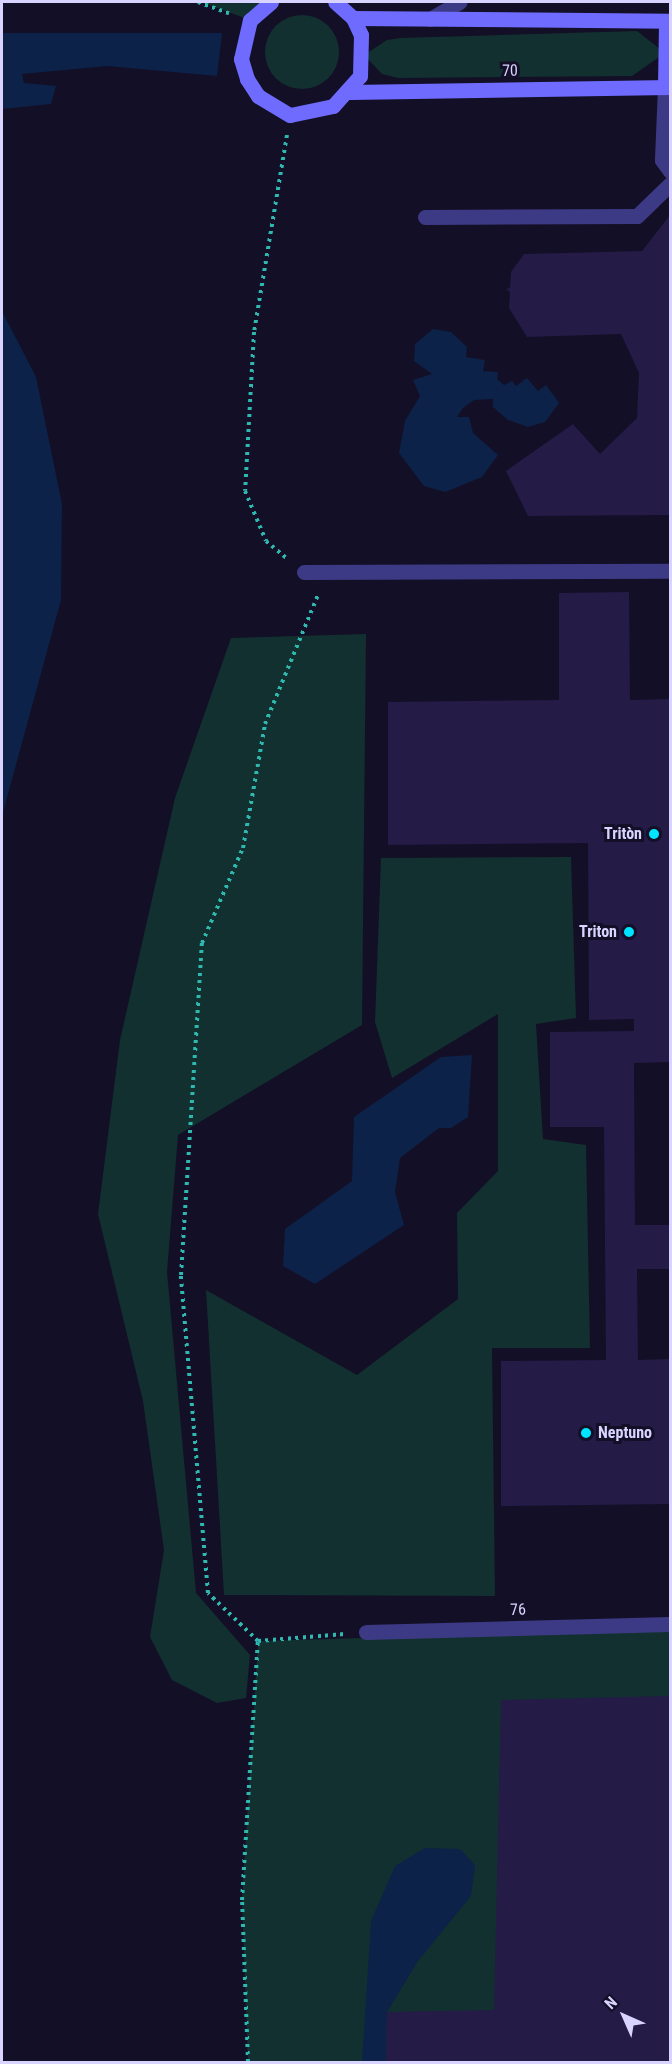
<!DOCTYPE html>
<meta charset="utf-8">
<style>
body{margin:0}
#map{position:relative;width:672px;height:2064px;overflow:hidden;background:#130f26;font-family:"Roboto Condensed",sans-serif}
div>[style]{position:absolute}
.green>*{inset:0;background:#12302f}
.round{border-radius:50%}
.water>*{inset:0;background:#0c2248}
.building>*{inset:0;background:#241b47}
.path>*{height:4px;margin-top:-2px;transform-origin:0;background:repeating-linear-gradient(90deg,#2fb8b0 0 3px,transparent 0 7.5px)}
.lane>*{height:15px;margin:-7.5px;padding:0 7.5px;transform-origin:7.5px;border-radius:7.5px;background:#3d3a85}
.street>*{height:15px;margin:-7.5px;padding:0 7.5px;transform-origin:7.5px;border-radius:7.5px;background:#3d3a85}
.secondary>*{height:15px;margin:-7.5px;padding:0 7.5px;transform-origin:7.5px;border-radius:7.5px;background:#6f6bff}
.dots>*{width:16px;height:16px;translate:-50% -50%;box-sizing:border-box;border:3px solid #130f26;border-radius:50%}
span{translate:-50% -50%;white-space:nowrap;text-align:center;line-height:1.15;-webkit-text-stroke:6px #130f26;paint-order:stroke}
.street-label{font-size:16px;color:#d9d4ff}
.poi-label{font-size:16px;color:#d9d4ff;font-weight:700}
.right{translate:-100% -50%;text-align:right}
.left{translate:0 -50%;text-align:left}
.frame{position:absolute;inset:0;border:3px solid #d9d4ff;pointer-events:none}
.north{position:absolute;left:594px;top:1986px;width:60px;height:60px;-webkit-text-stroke:4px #130f26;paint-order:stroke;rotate:315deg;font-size:16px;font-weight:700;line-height:24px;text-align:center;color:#d9d4ff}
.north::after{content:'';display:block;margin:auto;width:21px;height:27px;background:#d9d4ff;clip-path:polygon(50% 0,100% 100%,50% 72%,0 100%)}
</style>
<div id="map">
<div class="green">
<i style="clip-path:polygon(201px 2px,271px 2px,250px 20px)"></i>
<i class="round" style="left:265px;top:15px;width:74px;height:74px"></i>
<i style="clip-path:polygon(637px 31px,665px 53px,632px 76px,398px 78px,382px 74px,364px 55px,387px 40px,401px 38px)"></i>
<i style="clip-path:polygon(366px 634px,362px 1025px,178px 1135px,167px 1272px,196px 1593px,250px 1655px,246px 1698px,217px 1703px,172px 1680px,150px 1637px,164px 1550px,143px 1401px,98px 1214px,120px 1040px,175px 798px,231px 638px)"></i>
<i style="clip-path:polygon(571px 857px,576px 1018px,536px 1024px,543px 1139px,586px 1145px,590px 1348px,492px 1348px,495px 1596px,224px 1595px,206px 1290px,357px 1375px,458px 1299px,457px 1213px,498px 1171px,498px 1014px,392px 1078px,375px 1022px,381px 858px)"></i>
<i style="clip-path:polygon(670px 1629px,670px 2062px,248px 2062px,242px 1900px,258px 1641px)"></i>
</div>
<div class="water">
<i style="clip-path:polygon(2px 33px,222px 33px,217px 76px,107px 66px,22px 74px,24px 83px,56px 86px,51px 104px,2px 109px)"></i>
<i style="clip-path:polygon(2px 311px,36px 377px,62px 504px,61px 600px,2px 816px)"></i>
<i style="clip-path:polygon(433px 329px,451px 332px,467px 347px,466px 357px,485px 360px,483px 371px,498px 372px,497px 379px,504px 385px,512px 381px,516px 386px,527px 378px,538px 391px,546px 385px,559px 403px,545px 422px,528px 427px,508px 420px,493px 407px,493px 399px,474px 400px,463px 408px,457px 417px,469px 417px,473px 433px,498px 455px,482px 477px,445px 492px,424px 486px,399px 453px,405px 421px,420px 396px,413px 380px,432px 374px,414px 361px,415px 344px)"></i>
<i style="clip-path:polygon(472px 1055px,468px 1117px,451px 1128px,439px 1128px,400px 1158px,395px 1192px,404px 1225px,315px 1284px,283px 1266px,285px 1229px,352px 1181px,354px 1117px,441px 1057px)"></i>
<i style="clip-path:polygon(425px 1848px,460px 1849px,475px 1865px,471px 1896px,418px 1961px,387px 2012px,386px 2062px,362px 2062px,371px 1921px,395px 1866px)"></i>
</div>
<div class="building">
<i style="clip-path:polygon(670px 215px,670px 515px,528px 516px,506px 471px,573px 424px,600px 454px,637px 418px,639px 373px,621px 334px,527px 337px,509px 308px,510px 292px,506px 289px,510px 288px,511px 272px,524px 254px,642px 251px)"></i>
<i style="clip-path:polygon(629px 592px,630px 700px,670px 699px,670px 1062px,634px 1063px,635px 1225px,670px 1225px,670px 1269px,637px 1269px,638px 1360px,670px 1359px,670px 1504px,501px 1506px,501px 1361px,606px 1360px,604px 1127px,550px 1127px,550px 1032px,634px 1031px,634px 1019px,589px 1020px,588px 843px,388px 845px,388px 702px,559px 700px,559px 593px)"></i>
<i style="clip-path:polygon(670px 1696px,670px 2062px,386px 2062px,387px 2012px,494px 2010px,501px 1700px)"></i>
</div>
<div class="path">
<i style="left:198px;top:2px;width:33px;rotate:20deg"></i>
<i style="left:287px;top:135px;width:200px;rotate:99.5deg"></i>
<i style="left:254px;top:332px;width:159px;rotate:93.2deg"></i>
<i style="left:245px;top:491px;width:54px;rotate:67.2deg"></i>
<i style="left:266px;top:541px;width:30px;rotate:40deg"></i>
<i style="left:258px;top:1641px;width:69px;rotate:-136.2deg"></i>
<i style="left:208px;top:1593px;width:319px;rotate:-94.9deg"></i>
<i style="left:181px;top:1275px;width:333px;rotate:-86.4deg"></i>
<i style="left:202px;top:943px;width:103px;rotate:-66.7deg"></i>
<i style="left:243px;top:848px;width:126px;rotate:-79.9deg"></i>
<i style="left:265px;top:724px;width:139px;rotate:-67.7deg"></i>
<i style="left:248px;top:2062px;width:162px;rotate:-92.1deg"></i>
<i style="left:242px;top:1900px;width:259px;rotate:-86.5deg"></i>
<i style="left:258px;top:1641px;width:87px;rotate:-4.6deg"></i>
</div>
<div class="lane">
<i style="left:430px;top:19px;width:34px;rotate:-30deg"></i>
<i style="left:665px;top:87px;width:73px;rotate:92.4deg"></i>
<i style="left:662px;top:160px;width:14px;rotate:54deg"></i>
<i style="left:425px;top:217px;width:212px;rotate:-0.3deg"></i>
<i style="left:637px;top:216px;width:46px;rotate:-44.1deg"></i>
<i style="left:304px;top:572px;width:366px;rotate:-0.2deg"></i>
</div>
<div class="street">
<i style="left:366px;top:1632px;width:304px;rotate:-1.5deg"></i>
</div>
<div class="secondary">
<i style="left:271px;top:2px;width:28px;rotate:139deg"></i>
<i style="left:250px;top:20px;width:40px;rotate:103deg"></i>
<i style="left:241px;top:59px;width:21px;rotate:73deg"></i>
<i style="left:247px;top:79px;width:20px;rotate:57deg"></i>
<i style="left:258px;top:96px;width:37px;rotate:31deg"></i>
<i style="left:290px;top:115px;width:44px;rotate:-11.8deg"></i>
<i style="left:333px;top:106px;width:40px;rotate:-48deg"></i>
<i style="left:360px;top:76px;width:41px;rotate:-88.6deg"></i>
<i style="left:361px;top:35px;width:19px;rotate:-115deg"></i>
<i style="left:353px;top:18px;width:24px;rotate:-138deg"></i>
<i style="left:353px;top:18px;width:317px;rotate:0.5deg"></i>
<i style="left:665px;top:87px;width:66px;rotate:-89.1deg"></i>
<i style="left:350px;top:92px;width:320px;rotate:-0.9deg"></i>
</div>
<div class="dots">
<i style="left:654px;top:834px;background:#00e5ff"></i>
<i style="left:629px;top:932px;background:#00e5ff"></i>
<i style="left:586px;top:1433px;background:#00e5ff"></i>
</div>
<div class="street-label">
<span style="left:510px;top:71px;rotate:-1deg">70</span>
<span style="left:518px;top:1610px;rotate:-2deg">76</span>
</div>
<div class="poi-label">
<span class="right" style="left:642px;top:834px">Tritòn</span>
<span class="right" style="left:617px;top:932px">Triton</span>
<span class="left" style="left:598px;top:1433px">Neptuno</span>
</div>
<div class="frame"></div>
<div class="north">N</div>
</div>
